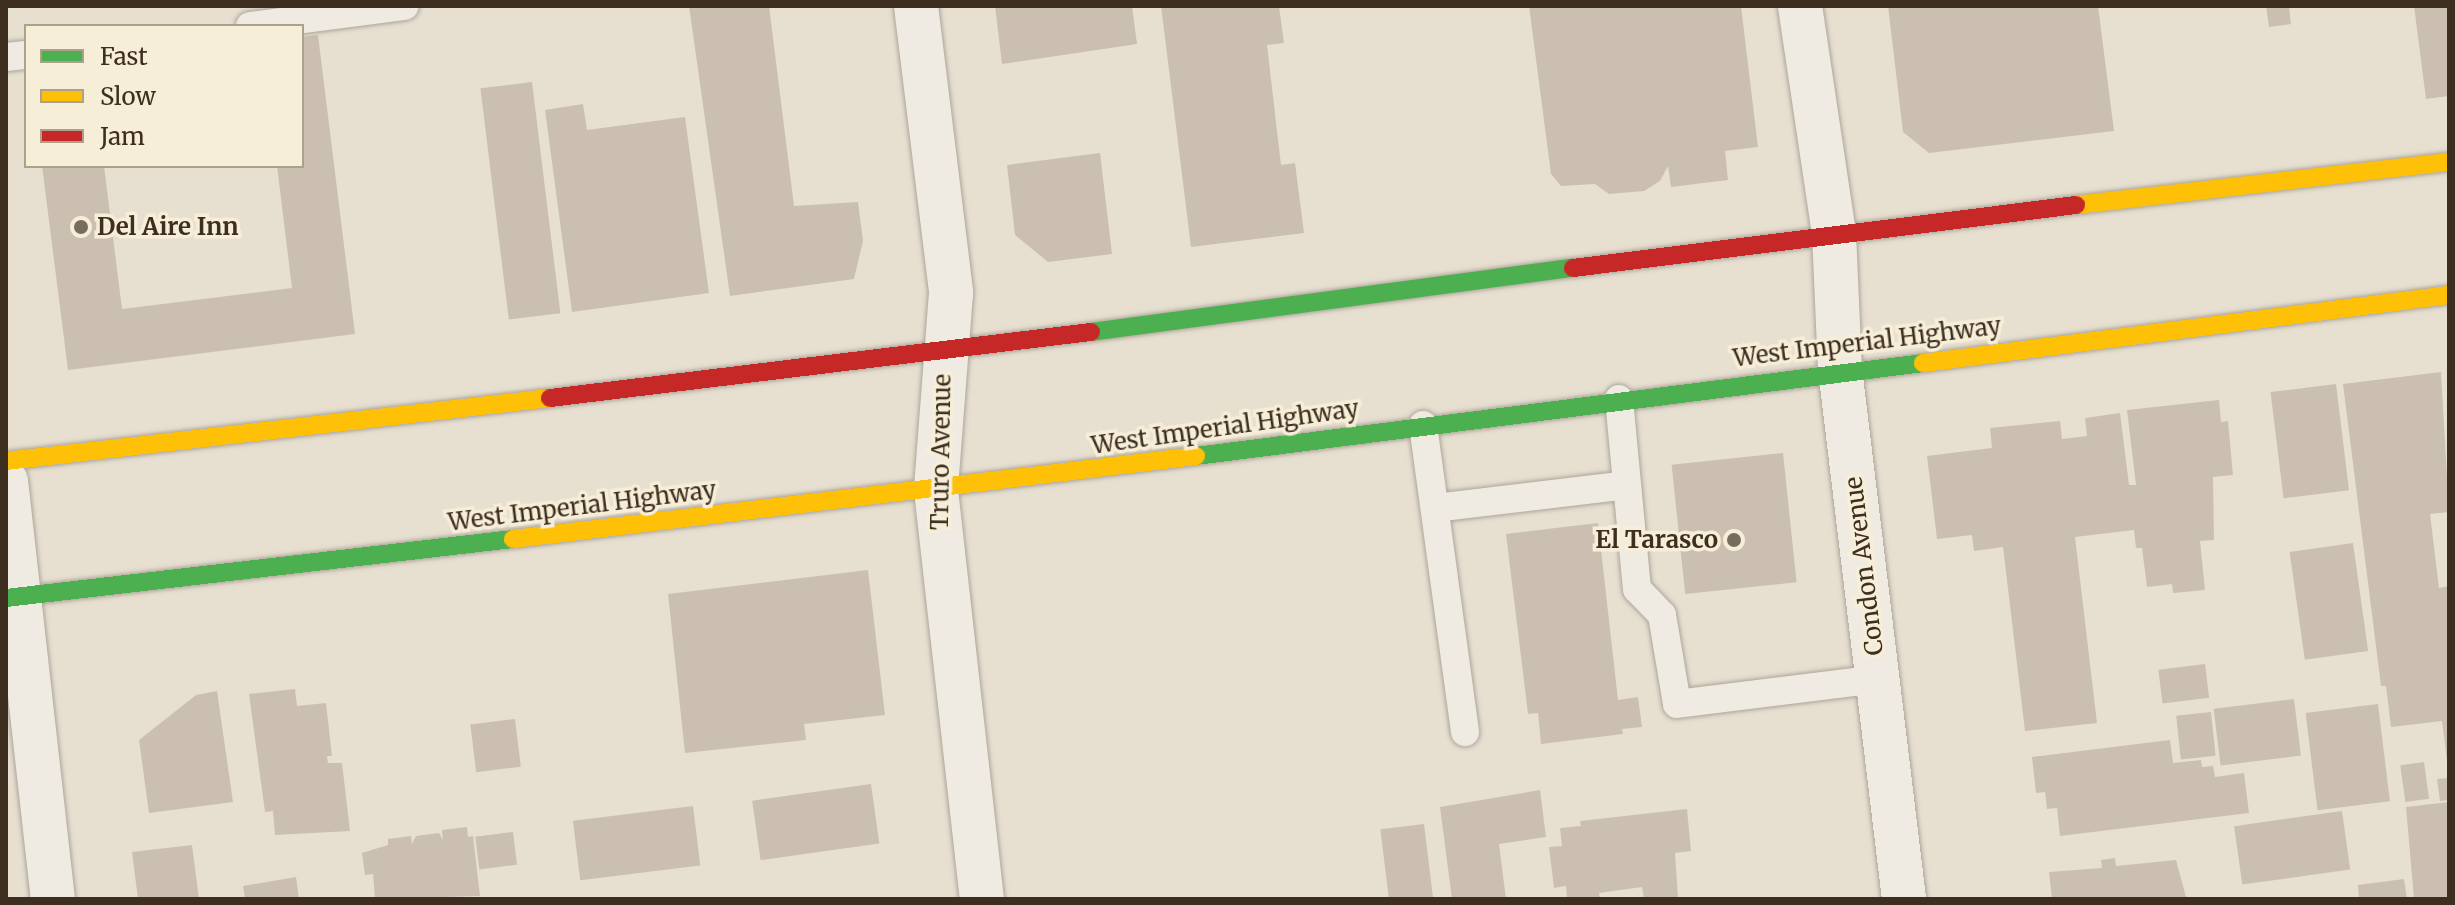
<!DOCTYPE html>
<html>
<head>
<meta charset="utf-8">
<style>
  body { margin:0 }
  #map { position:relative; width:2455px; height:905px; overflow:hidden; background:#e7e0d1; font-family:Merriweather,serif }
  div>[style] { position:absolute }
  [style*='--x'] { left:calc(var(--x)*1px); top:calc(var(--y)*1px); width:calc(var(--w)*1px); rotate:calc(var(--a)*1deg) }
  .building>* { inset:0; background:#cbbfb2; transform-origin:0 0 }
  .roads { filter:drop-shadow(0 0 2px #ada599) drop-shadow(0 0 2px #ada599) }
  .lane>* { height:28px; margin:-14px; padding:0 14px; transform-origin:14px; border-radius:14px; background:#efebe3 }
  .street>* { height:44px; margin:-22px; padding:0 22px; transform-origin:22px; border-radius:22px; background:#efebe3 }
  .fast>* { height:18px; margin:-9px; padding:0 9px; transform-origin:9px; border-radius:9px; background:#4caf50 }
  .slow>* { height:18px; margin:-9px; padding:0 9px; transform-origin:9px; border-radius:9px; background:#ffc107 }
  .jam>* { height:18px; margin:-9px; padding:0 9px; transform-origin:9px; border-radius:9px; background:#c62828 }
  .dots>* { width:22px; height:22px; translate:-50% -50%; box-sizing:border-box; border:4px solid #f7eed8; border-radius:50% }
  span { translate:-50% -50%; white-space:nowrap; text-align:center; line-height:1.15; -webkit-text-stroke:7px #f7eed8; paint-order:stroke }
  .poi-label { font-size:24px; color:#3d2e20; font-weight:700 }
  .left { translate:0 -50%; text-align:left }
  .right { translate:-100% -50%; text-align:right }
  .street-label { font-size:24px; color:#3d2e20 }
  .frame { position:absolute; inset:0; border:8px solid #3d2e20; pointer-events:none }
  .legend { position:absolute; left:24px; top:24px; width:280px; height:144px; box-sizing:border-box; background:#f7eed8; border:2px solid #ada18e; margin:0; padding:10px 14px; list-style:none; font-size:24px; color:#3d2e20 }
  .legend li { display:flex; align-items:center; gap:16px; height:40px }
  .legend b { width:40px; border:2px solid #ada18e }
</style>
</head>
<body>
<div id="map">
  <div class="building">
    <i style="clip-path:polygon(689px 6px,769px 6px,794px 206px,858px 202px,863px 241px,854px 279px,730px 296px)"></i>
    <i style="clip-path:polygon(995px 6px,1132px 6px,1137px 44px,1002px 64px)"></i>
    <i style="clip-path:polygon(1161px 6px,1279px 6px,1284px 43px,1267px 45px,1281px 165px,1295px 163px,1304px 233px,1191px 247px)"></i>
    <i style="clip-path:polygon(1529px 6px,1741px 6px,1758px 147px,1725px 151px,1728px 180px,1671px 187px,1668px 166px,1660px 181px,1644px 191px,1609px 194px,1595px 184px,1561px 186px,1551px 174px)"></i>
    <i style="clip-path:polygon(1888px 6px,2098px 6px,2114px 131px,1929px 153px,1903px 132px)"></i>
    <i style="clip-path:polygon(2266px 6px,2289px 6px,2291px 24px,2269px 27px)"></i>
    <i style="clip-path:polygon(2414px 6px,2449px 6px,2449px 96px,2426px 99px)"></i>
    <i style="clip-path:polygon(318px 35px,355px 334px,68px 370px,42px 166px,104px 166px,122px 309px,292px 288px,277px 166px,302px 166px,302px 37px)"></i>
    <i style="left:532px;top:82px;width:233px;height:52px;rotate:83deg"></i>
    <i style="clip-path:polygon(583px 104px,587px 130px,685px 117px,709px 293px,572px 312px,545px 110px)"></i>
    <i style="clip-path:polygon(1100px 153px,1112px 254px,1048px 262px,1015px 235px,1007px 165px)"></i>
    <i style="clip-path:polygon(2441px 372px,2449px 512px,2430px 514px,2439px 588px,2449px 586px,2447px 760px,2442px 721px,2391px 727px,2386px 686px,2381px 686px,2343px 384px)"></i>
    <i style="left:2336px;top:384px;width:107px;height:66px;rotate:83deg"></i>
    <i style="clip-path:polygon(2219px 400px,2221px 422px,2228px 421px,2233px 475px,2213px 477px,2214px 540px,2200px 541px,2205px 590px,2173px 593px,2172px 584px,2147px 587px,2142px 548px,2136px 548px,2134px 530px,2075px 537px,2097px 723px,2025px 731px,2003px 547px,1974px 551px,1972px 535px,1937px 539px,1927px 456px,1992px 448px,1990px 428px,2060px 421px,2062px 439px,2087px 436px,2085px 418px,2120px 413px,2129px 485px,2136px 485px,2127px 410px)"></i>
    <i style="left:1783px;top:453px;width:130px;height:112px;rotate:84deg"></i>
    <i style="clip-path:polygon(1598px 523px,1618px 700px,1638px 697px,1642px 727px,1622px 729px,1623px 734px,1541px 744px,1538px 713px,1528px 714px,1506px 534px)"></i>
    <i style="left:2353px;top:543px;width:109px;height:64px;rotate:82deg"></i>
    <i style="clip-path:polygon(868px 570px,885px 715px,804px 724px,806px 740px,685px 753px,668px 594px)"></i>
    <i style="left:2205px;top:664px;width:34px;height:47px;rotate:83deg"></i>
    <i style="clip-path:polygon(295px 689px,297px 706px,326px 703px,332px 756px,327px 756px,328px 763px,342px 763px,350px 831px,275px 835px,273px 811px,265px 812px,249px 694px)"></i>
    <i style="clip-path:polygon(217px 691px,233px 802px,149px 813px,139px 740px,196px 695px)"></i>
    <i style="left:2294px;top:699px;width:57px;height:81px;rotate:83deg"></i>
    <i style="left:2378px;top:704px;width:98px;height:73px;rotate:83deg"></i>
    <i style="left:2211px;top:712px;width:44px;height:35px;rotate:84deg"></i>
    <i style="left:515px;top:719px;width:48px;height:45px;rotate:83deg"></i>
    <i style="clip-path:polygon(2170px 740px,2173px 763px,2201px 760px,2202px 767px,2213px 766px,2215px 777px,2244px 773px,2249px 813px,2060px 836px,2057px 808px,2047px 809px,2045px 792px,2036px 793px,2032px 757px)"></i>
    <i style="left:2424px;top:762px;width:37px;height:24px;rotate:82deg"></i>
    <i style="clip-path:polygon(2449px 778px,2449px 800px,2440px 801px,2437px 779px)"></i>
    <i style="left:871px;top:784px;width:60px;height:120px;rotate:82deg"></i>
    <i style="clip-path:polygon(1540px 790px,1546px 837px,1499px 844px,1506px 899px,1452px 899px,1440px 807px)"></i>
    <i style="clip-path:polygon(2449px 802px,2449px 899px,2414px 899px,2406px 807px)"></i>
    <i style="left:693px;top:806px;width:60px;height:121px;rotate:83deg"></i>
    <i style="clip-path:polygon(1687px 809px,1691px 851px,1675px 853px,1678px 897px,1644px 899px,1642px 887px,1599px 893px,1600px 899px,1567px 899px,1566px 886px,1554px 888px,1549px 847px,1562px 846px,1560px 828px,1581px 826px,1580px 821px)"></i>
    <i style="left:2342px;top:811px;width:59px;height:109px;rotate:82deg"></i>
    <i style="left:1424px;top:824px;width:76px;height:44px;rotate:83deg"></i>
    <i style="clip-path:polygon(467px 827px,468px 837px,473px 836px,480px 896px,375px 899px,373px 874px,365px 875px,362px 853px,388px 845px,388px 839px,411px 836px,412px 844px,416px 836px,439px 833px,443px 840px,442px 830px)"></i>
    <i style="left:513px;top:832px;width:33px;height:38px;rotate:83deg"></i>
    <i style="clip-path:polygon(192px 845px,199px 899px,138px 899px,132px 852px)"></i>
    <i style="clip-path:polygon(2115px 858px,2116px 866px,2176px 860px,2186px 897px,2052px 899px,2049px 872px,2102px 868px,2101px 860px)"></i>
    <i style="clip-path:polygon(296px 877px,299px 899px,245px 899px,243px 886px)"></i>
    <i style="clip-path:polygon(2404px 879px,2407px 899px,2359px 899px,2358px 885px)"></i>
  </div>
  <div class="roads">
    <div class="lane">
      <i style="--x:250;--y:26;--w:156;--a:-7.4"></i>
      <i style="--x:6;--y:57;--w:20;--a:-6"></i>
      <i style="--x:1619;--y:399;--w:191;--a:84.6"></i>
      <i style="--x:1637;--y:589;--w:36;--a:46"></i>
      <i style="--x:1662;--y:615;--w:90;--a:80.4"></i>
      <i style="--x:1677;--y:704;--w:202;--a:-7.1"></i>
      <i style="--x:1423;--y:425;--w:310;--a:82.2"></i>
      <i style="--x:1435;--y:508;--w:193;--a:-6.8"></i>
    </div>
    <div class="street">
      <i style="--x:916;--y:6;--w:289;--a:83"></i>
      <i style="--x:951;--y:293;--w:198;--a:94.4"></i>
      <i style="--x:936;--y:490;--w:412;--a:83.6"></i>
      <i style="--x:1800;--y:6;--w:230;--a:81.5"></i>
      <i style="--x:1834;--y:233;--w:136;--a:87.5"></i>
      <i style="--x:1840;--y:369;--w:534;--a:83.11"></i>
      <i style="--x:6;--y:481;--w:421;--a:83.6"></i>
    </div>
    <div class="fast">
      <i style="--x:1091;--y:332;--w:486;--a:-7.6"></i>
      <i style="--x:1196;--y:456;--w:733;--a:-7.29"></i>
      <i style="--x:6;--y:598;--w:510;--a:-6.64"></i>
    </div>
    <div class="slow">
      <i style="--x:2076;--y:205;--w:375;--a:-6.6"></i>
      <i style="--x:1923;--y:363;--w:530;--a:-7.37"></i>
      <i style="--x:6;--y:461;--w:548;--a:-6.61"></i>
      <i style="--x:513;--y:539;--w:688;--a:-6.93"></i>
    </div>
    <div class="jam">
      <i style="--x:1573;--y:268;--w:507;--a:-7.14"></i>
      <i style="--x:550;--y:398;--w:545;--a:-6.96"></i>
    </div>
  </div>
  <div class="dots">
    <i style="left:81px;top:227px;background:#786c5e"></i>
    <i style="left:1734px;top:540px;background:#786c5e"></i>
  </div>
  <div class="poi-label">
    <span class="left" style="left:97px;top:227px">Del Aire Inn</span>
    <span class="right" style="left:1718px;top:540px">El Tarasco</span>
  </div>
  <div class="street-label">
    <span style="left:1867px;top:342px;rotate:-7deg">West Imperial Highway</span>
    <span style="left:1225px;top:427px;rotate:-8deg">West Imperial Highway</span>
    <span style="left:941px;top:452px;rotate:-89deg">Truro Avenue</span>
    <span style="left:582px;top:506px;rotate:-7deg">West Imperial Highway</span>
    <span style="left:1864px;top:566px;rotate:-97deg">Condon Avenue</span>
  </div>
  <div class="frame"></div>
  <ul class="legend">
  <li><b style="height:10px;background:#4caf50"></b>Fast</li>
  <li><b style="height:10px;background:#ffc107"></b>Slow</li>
  <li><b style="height:10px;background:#c62828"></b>Jam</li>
  </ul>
</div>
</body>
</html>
